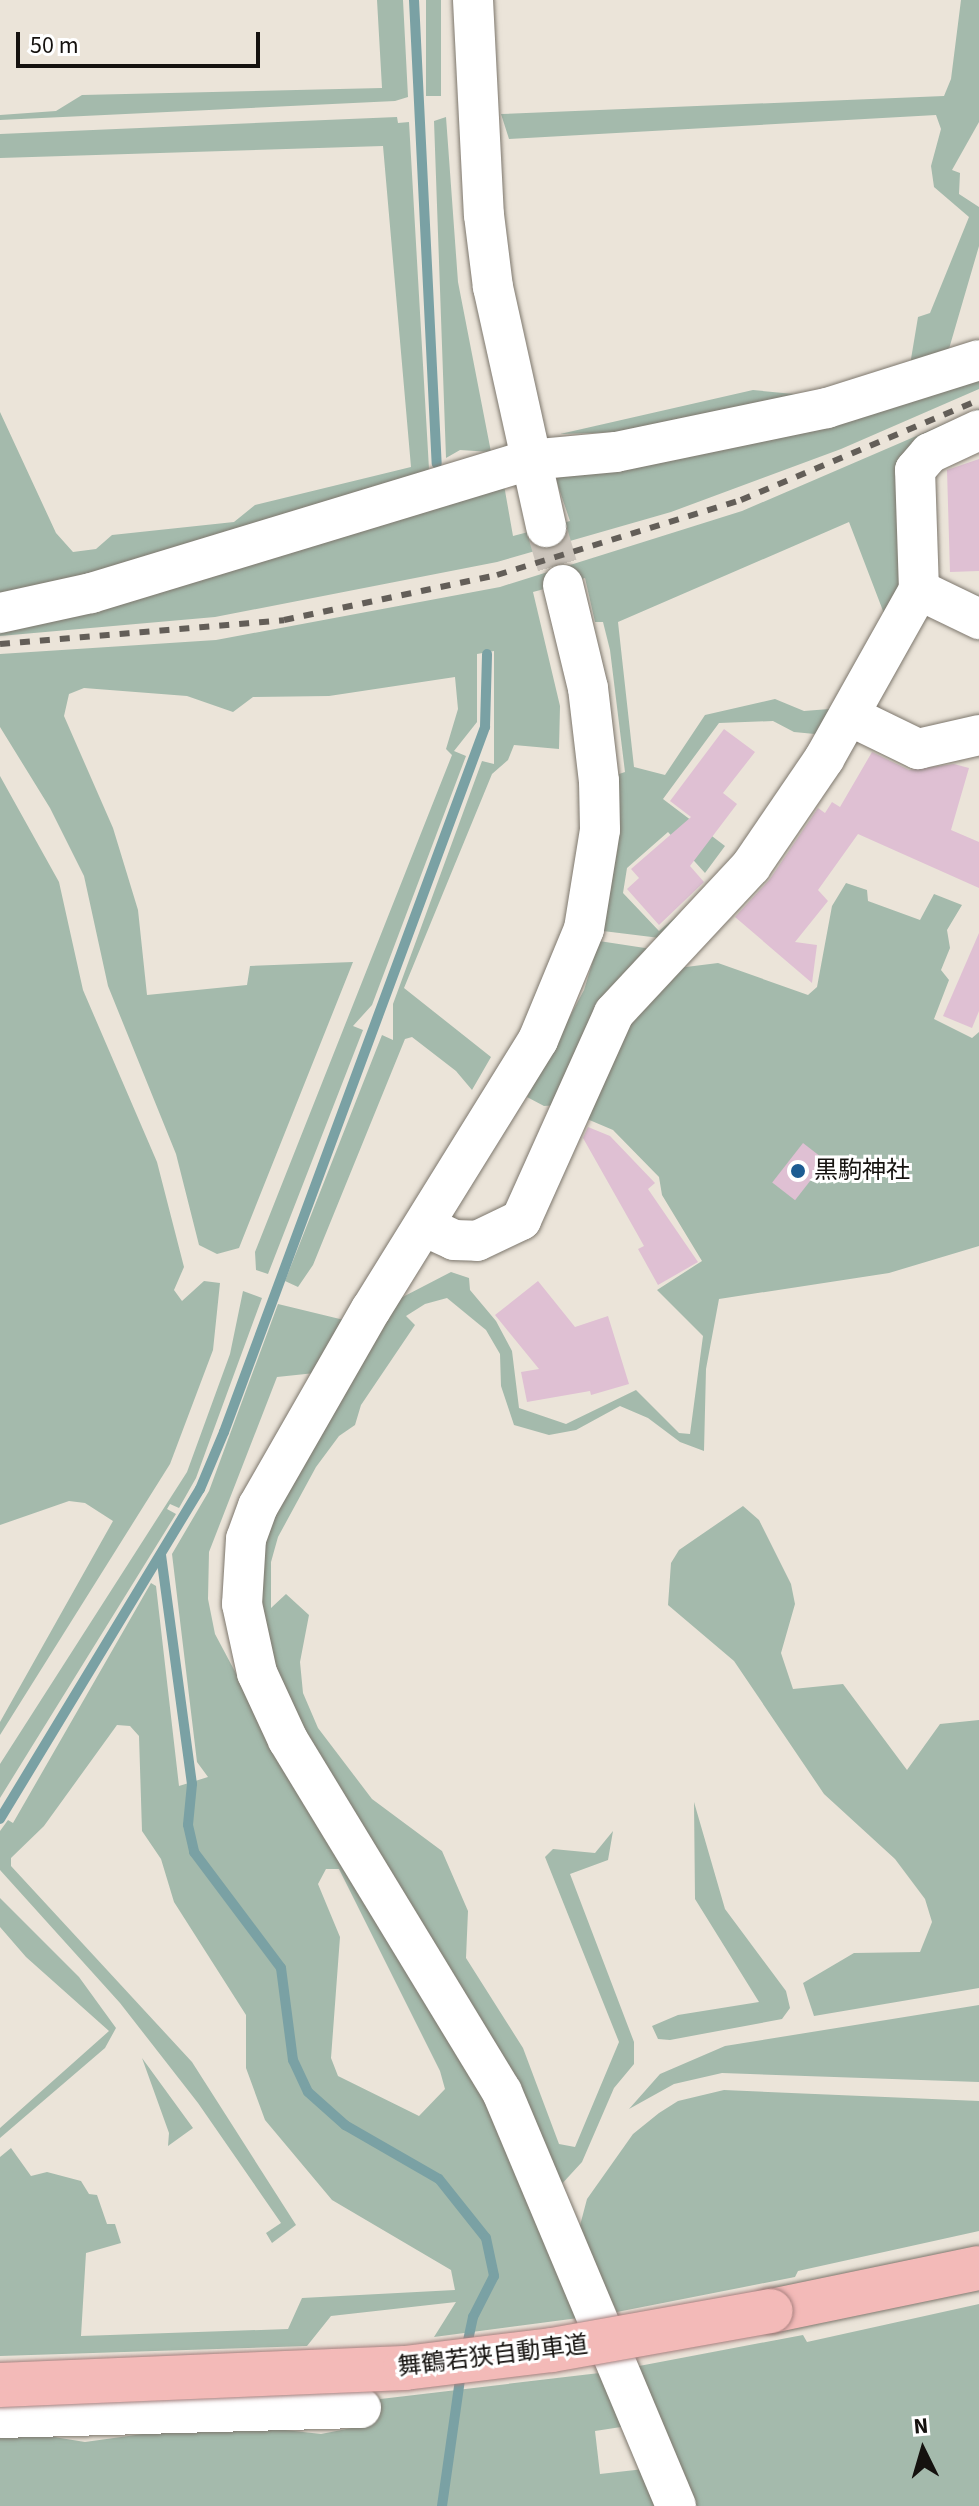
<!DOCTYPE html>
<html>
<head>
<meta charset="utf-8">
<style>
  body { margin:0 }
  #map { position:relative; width:979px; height:2506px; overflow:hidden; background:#ebe4d9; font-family:"Source Sans 3","Noto Sans JP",sans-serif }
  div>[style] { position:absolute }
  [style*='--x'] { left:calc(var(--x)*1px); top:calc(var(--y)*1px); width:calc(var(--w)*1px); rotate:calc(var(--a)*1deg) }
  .green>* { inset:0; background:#a4baac; transform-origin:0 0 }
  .stream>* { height:10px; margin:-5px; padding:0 5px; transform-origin:5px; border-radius:5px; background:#7aa1a4 }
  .building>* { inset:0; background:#dfc0d3; transform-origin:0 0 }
  .minor-tunnel>* { height:40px; margin-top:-20px; transform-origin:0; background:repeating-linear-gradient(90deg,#cbc4bb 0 40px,transparent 0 60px) }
  .roads { filter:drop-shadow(0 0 2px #7d776d) drop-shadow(0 0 2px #7d776d) }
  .minor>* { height:40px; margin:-20px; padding:0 20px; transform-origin:20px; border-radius:20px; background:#fff }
  .highway>* { height:44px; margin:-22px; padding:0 22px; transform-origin:22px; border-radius:22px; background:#f3bab8 }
  .rail>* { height:6px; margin-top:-3px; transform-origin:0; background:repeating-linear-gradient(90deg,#635e58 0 10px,transparent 0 20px) }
  .bridges { filter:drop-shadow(0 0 2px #a57f7d) drop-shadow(0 0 2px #a57f7d) }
  .highway-bridge>* { height:44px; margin:-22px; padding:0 22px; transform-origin:22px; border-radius:22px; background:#f3bab8 }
  .dots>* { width:22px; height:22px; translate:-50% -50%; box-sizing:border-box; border:4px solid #fff; border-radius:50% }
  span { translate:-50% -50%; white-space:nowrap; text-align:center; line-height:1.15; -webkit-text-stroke:6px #fff; paint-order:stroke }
  .poi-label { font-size:24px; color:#15120f }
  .left { translate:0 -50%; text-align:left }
  .street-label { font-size:24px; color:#15120f }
  .north { position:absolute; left:883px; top:2410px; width:80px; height:80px; -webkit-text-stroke:6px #fff; paint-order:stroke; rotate:355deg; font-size:22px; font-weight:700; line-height:32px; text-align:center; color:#15120f }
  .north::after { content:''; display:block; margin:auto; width:28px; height:36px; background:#15120f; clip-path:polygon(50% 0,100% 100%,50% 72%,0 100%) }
  .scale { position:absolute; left:16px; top:32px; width:244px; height:36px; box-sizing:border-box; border:4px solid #15120f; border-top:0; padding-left:10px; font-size:24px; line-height:28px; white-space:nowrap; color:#15120f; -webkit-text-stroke:6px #fff; paint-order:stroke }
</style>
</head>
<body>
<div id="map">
  <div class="green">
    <i style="clip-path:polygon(377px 0,403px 0,408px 97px,395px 101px,0 120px,0 115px,56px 111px,82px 95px,382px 88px)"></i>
    <i style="left:426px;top:0;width:15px;height:96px"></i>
    <i style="clip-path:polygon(961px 0,979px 0,979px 122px,952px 170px,960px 173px,959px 194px,979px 207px,979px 246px,944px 366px,658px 431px,560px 434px,753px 390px,804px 395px,910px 365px,918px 317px,930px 313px,969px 217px,934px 187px,931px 166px,941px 129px,936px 115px,509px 139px,501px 114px,944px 96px,951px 79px)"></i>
    <i style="clip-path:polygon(397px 117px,398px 123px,409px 122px,429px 469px,419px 476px,0 604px,0 412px,56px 533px,73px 552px,96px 549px,112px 535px,234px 522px,255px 505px,411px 467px,383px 146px,0 158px,0 134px)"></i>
    <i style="clip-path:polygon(446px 117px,458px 282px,491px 452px,460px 450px,446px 458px,434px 121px)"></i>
    <i style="clip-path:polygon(979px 370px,979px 389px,841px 449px,671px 512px,497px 562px,215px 617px,0 636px,0 620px,504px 485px,513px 536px,570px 521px,556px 480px,565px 469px)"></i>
    <i style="clip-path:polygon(979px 409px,979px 420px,923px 446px,908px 588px,888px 624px,849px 522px,618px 622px,634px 767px,665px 775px,705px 715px,775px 699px,804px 711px,842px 708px,825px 735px,794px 732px,773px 721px,719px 723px,663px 799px,725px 846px,705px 873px,668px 832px,627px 868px,623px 893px,659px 931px,718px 881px,668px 939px,603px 931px,618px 846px,619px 774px,625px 772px,610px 650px,603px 622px,595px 622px,585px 578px,533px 592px,560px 706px,559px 749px,514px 745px,508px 760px,492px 774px,404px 988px,491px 1057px,472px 1090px,456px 1071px,412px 1037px,405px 1039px,313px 1265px,298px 1287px,285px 1281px,382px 1035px,393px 1040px,393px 1004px,482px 761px,494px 764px,494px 651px,477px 654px,477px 722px,454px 751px,466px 756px,372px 1005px,353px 1026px,363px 1030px,268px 1274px,256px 1270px,255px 1252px,452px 755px,446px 749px,458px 709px,455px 677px,329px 696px,253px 697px,233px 712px,187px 696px,84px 688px,69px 694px,64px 716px,113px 828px,138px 910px,147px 995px,247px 985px,250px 966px,353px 962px,239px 1248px,217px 1254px,199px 1245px,176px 1154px,108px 986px,84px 876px,50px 808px,0 727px,0 654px,216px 640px,500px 587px,742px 511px)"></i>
    <i style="clip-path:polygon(0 776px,59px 882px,83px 990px,157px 1162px,184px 1267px,174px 1290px,182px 1301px,204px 1281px,220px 1283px,213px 1350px,170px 1464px,0 1735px,0 1722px,113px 1521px,85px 1503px,69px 1501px,0 1525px)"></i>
    <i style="clip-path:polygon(846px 883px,867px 890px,868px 901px,920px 920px,934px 894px,962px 905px,947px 930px,950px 948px,941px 970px,949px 980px,934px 1019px,972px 1038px,979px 1032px,979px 1246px,889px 1273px,719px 1299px,706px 1369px,704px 1451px,680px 1442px,648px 1418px,620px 1406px,576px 1430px,549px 1435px,514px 1425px,501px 1386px,500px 1354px,486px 1330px,447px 1298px,425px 1304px,406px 1316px,415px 1325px,361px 1405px,355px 1425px,339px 1436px,316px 1467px,278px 1537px,271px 1562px,271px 1608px,286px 1594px,309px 1615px,300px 1662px,303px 1693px,318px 1728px,372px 1799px,442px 1851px,468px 1911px,466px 1958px,523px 2048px,559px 2144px,575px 2147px,619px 2042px,545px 1857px,553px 1849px,595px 1853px,613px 1831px,608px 1860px,570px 1874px,634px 2042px,634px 2064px,614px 2088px,582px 2162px,559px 2187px,303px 1733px,261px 1635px,261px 1538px,395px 1301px,451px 1272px,469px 1278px,470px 1290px,496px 1321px,512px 1351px,519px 1408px,566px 1424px,636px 1390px,679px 1433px,690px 1434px,703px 1336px,657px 1290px,702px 1261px,662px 1195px,659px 1177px,613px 1130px,580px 1116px,605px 1050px,670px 969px,718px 963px,808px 995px,817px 987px,832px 906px)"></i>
    <i style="clip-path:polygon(599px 941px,658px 950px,560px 1105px,544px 1106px,527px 1097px,584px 990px)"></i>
    <i style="clip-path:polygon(243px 1291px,262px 1298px,196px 1478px,179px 1508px,170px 1504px,167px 1509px,176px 1514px,0 1798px,0 1764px,187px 1472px,230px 1354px)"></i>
    <i style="clip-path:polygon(evenodd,278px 1304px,344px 1320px,315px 1373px,277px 1377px,209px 1552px,208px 1599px,215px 1634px,280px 1756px,464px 2055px,586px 2317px,434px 2337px,456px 2302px,331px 2316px,307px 2346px,0 2356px,0 2157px,11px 2148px,31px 2176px,47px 2172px,81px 2181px,89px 2194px,97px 2195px,107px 2224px,115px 2224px,121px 2243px,86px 2253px,81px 2336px,288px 2329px,302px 2298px,455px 2290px,451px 2270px,332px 2200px,265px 2120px,246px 2068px,246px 2015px,174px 1902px,161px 1859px,142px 1831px,139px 1736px,130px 1726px,117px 1725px,44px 1826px,11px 1858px,11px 1866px,192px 2062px,296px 2225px,272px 2243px,266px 2233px,281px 2223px,198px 2103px,120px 2003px,0 1870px,0 1831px,8px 1820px,13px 1823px,151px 1583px,156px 1586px,179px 1786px,208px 1777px,197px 1762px,172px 1554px,209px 1491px,278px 1304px,326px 1869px,339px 1869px,440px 2071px,445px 2089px,419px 2116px,338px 2076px,331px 2058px,340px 1937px,318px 1884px,326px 1869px)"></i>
    <i style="clip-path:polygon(743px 1506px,759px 1520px,791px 1584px,795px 1604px,781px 1653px,793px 1689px,843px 1684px,907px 1770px,940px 1724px,979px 1720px,979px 1988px,814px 2016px,803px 1983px,854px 1953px,920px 1952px,932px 1922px,925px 1899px,895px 1859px,824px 1794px,734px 1661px,668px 1605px,671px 1563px,679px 1550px)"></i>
    <i style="clip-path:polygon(694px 1802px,725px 1909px,786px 1991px,790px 2008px,782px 2019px,670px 2040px,658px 2039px,652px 2026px,678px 2015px,759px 2002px,695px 1899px)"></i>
    <i style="clip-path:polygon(0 1898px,79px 1977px,116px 2028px,105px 2048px,0 2138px,0 2128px,109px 2031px,26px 1957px,0 1927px)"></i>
    <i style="clip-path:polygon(979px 2005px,979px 2082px,722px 2073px,674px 2084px,629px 2109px,660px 2074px,725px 2046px)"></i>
    <i style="clip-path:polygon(142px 2058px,193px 2128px,168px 2146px,169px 2133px)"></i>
    <i style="clip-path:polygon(724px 2090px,979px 2101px,979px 2231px,798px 2271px,795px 2277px,617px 2312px,578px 2233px,587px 2199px,633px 2134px,659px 2113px,678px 2101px)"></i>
    <i style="clip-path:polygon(979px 2304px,979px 2506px,694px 2506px,639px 2366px,803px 2335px,807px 2342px)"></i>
    <i style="clip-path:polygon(608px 2372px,626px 2421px,621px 2427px,595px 2431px,600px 2474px,644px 2469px,660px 2506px,0 2506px,0 2425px,35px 2425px,54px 2437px,85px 2442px,222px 2423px,321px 2434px,372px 2424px,372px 2400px)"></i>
  </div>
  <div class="stream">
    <i style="--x:414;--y:0;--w:464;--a:87.2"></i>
    <i style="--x:161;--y:1555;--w:231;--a:82.3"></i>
    <i style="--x:192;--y:1784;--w:41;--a:95.6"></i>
    <i style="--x:188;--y:1825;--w:28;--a:77"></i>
    <i style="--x:194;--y:1852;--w:145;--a:53.1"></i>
    <i style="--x:281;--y:1968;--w:93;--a:82.6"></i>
    <i style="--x:293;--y:2060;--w:35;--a:65"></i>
    <i style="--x:308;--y:2092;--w:50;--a:41.7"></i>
    <i style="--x:345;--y:2125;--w:108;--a:29.9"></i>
    <i style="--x:439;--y:2179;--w:75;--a:51.5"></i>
    <i style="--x:486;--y:2238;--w:39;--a:78"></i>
    <i style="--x:494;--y:2276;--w:46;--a:117.1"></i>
    <i style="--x:473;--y:2317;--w:33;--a:102"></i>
    <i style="--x:0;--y:1819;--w:386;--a:-58.8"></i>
    <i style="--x:200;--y:1489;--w:62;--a:-67.2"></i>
    <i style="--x:224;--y:1432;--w:752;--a:-69.68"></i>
    <i style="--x:485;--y:727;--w:73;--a:-88.4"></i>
    <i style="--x:442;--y:2506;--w:134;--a:-81.9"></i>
  </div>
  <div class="building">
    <i style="clip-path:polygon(979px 459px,979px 571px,950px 572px,947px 470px)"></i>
    <i style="clip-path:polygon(724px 729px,755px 752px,723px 793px,737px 804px,690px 866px,704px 882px,659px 925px,627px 889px,639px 878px,631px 869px,691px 817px,670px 801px)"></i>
    <i style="clip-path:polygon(872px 752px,909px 770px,954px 764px,969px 768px,951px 830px,979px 842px,979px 888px,858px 834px,818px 890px,828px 901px,795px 942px,817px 945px,812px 983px,735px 917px,770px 879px,818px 808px,825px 813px,832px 802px,840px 807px)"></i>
    <i style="clip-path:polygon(979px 933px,979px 1011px,972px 1028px,943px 1016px)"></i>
    <i style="clip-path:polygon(588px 1127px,610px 1136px,655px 1183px,648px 1189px,698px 1262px,658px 1285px,638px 1249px,644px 1246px,583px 1138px)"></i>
    <i style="left:803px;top:1143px;width:29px;height:50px;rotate:38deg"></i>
    <i style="clip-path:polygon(538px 1281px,575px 1327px,608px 1316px,629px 1384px,591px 1395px,590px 1391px,527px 1402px,521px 1372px,539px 1369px,495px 1315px)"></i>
  </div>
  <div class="minor-tunnel">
    <i style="--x:546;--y:527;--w:60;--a:73.7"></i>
  </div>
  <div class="roads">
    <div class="minor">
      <i style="--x:473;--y:0;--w:215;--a:87.1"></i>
      <i style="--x:484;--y:215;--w:73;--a:82.9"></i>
      <i style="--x:493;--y:287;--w:246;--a:77.5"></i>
      <i style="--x:563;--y:585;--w:106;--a:76.4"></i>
      <i style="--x:588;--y:688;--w:94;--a:83.3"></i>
      <i style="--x:599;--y:781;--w:49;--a:88.8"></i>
      <i style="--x:600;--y:830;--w:100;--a:99.2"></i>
      <i style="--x:584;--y:929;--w:120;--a:112.5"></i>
      <i style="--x:538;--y:1040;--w:317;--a:121.8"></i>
      <i style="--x:371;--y:1309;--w:227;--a:119.8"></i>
      <i style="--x:258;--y:1506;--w:35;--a:110"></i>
      <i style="--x:246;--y:1539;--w:65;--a:93.5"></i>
      <i style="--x:242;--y:1604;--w:71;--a:77.7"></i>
      <i style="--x:257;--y:1673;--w:74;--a:65.2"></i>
      <i style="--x:288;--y:1740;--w:412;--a:58.7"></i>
      <i style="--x:502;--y:2092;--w:449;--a:67.2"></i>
      <i style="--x:919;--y:590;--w:67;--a:25.8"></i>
      <i style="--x:0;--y:613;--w:93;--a:-12.4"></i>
      <i style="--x:91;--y:593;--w:458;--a:-16.9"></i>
      <i style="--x:529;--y:460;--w:87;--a:-5.3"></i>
      <i style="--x:616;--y:452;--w:216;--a:-11.8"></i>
      <i style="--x:827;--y:408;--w:159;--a:-17.5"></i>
      <i style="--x:850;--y:716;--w:76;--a:25.9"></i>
      <i style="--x:918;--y:749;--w:63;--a:-12.9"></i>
      <i style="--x:424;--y:1226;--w:33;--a:25"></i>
      <i style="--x:454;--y:1240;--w:23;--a:2"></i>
      <i style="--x:477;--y:1241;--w:49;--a:-25.5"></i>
      <i style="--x:521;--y:1220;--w:227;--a:-65.8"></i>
      <i style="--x:614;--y:1013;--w:201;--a:-47"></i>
      <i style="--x:751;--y:866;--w:130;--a:-55.7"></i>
      <i style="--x:824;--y:759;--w:194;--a:-60.7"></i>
      <i style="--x:919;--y:590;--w:120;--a:-91.9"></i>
      <i style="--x:915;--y:470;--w:23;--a:-49"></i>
      <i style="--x:930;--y:453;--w:54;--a:-25.1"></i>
      <i style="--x:0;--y:2418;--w:361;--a:-1.6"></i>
    </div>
    <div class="highway">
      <i style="--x:771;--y:2311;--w:212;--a:-11.7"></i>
    </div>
  </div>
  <div class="rail">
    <i style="--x:0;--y:644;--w:285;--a:-4.8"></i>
    <i style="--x:284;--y:620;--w:218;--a:-11.9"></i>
    <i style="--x:497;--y:575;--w:255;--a:-17.1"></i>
    <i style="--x:741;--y:500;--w:258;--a:-22.8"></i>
  </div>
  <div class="bridges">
    <div class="highway-bridge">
      <i style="--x:0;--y:2385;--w:405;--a:-2.4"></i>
      <i style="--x:405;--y:2368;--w:148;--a:-7"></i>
      <i style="--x:552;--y:2350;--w:222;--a:-10.1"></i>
    </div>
  </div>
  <div class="dots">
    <i style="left:798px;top:1171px;background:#1d5c92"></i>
  </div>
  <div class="poi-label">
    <span class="left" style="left:814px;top:1171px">黒駒神社</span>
  </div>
  <div class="street-label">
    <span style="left:493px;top:2356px;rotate:-7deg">舞鶴若狭自動車道</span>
  </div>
  <div class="north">N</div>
  <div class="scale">50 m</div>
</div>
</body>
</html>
